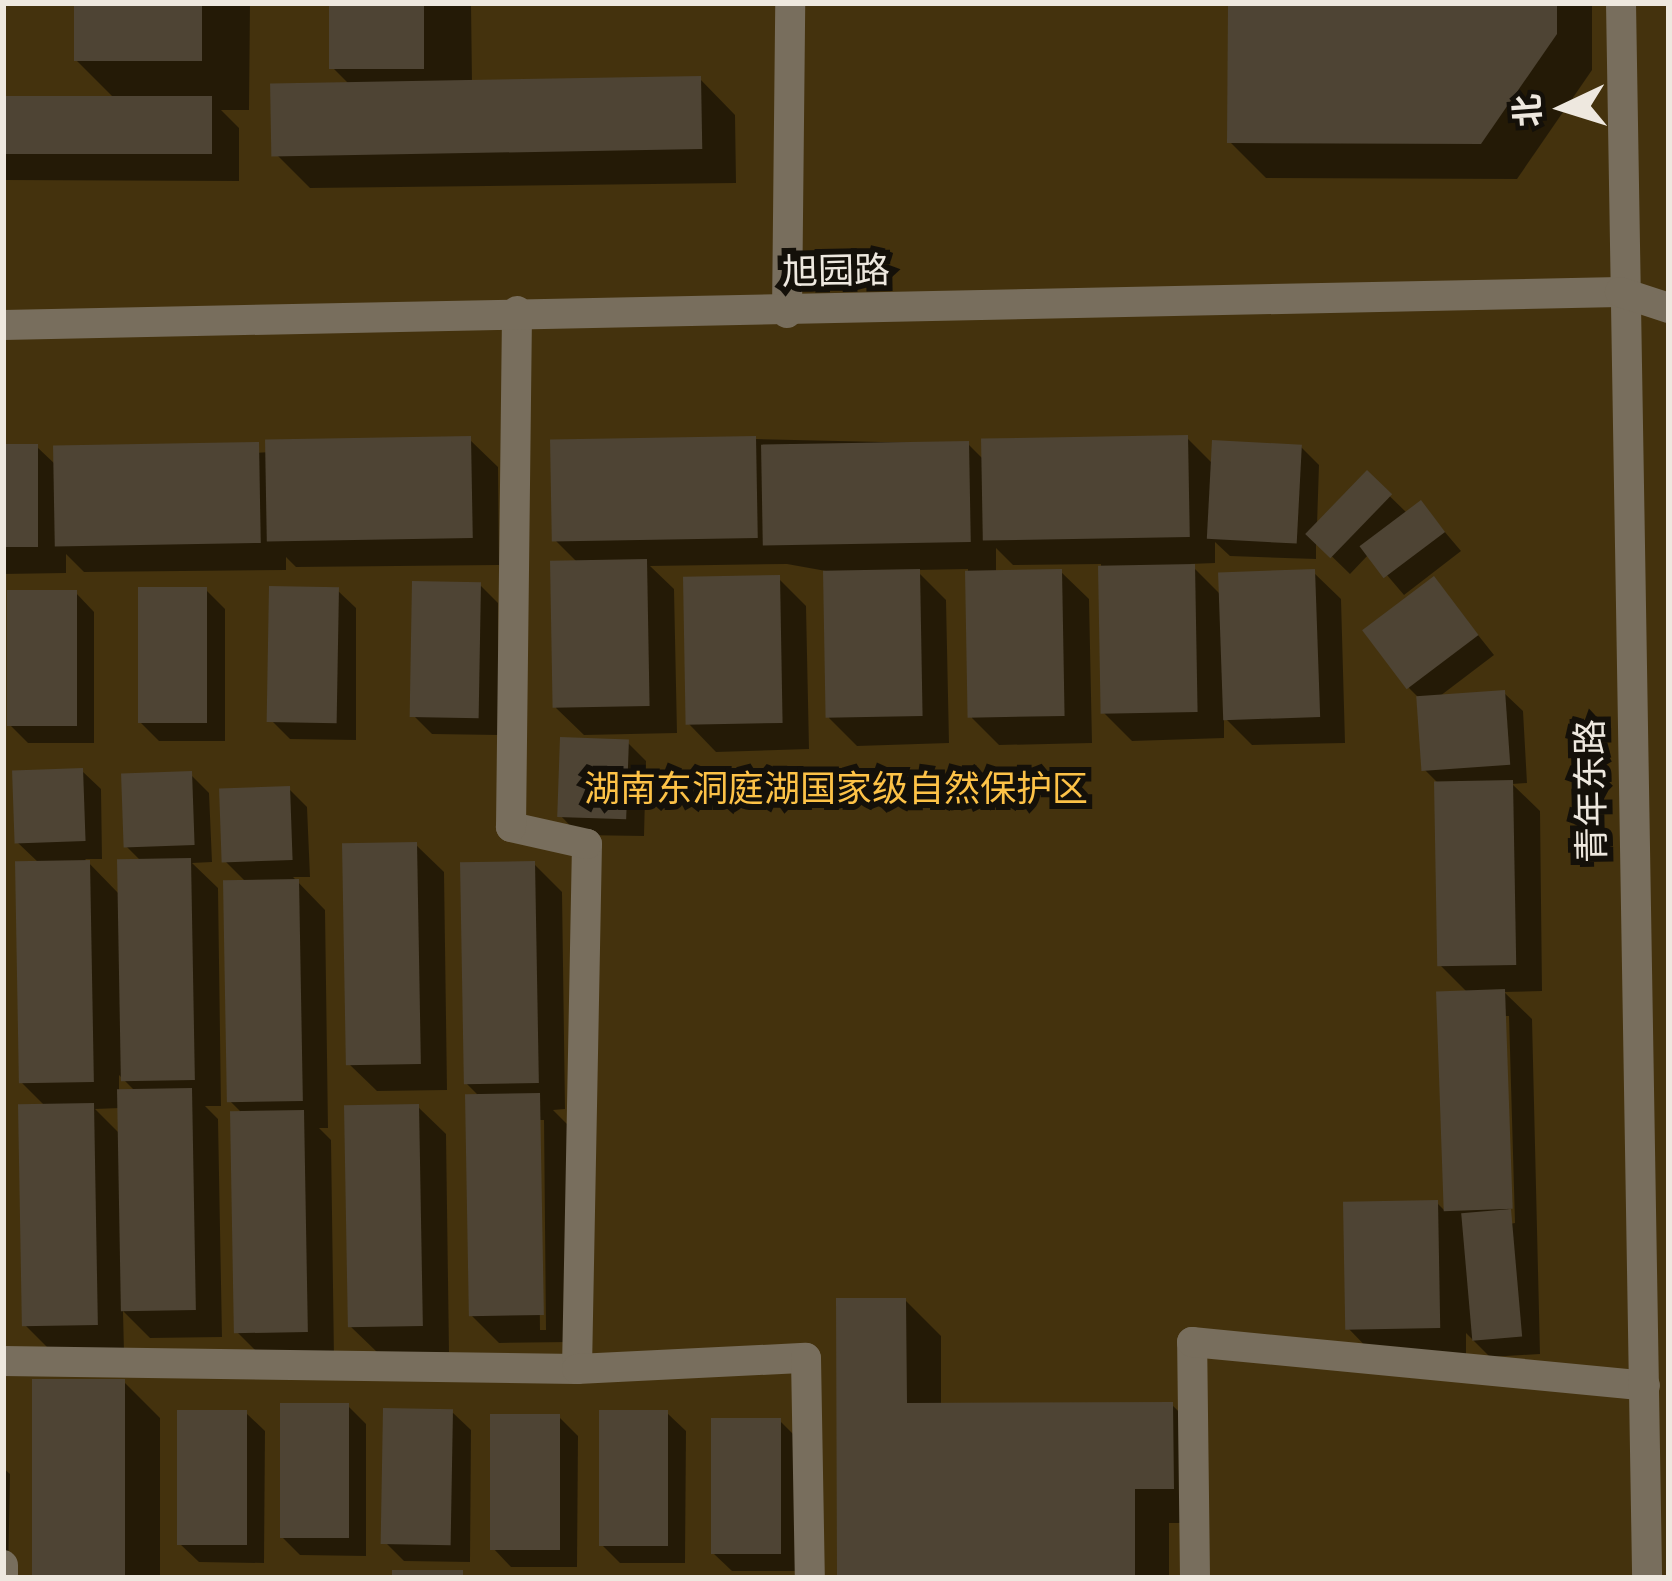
<!DOCTYPE html>
<html>
<head>
<meta charset="utf-8">
<style>
  body { margin:0 }
  #map { position:relative; width:1672px; height:1581px; overflow:hidden; background:#2f2717; font-family:"Fira Sans","Noto Sans SC",sans-serif }
  div>[style] { position:absolute }
  [style*='--x'] { left:calc(var(--x)*1px); top:calc(var(--y)*1px); width:calc(var(--w)*1px); rotate:calc(var(--a)*1deg) }
  .green>* { inset:0; background:#44320d; transform-origin:0 0 }
  .shadow>* { inset:0; background:#0007 }
  .building>* { inset:0; background:#4e4434; transform-origin:0 0 }
  .street>* { height:30px; margin:-15px; padding:0 15px; transform-origin:15px; border-radius:15px; background:#786e5d }
  .secondary>* { height:30px; margin:-15px; padding:0 15px; transform-origin:15px; border-radius:15px; background:#786e5d }
  span { translate:-50% -50%; white-space:nowrap; text-align:center; line-height:1.15; -webkit-text-stroke:12px #141009; paint-order:stroke }
  .street-label { font-size:36px; color:#eee8df }
  .park-label { font-size:36px; color:#fdc247 }
  .frame { position:absolute; inset:0; border:6px solid #eee8df; pointer-events:none }
  .north { position:absolute; left:1504px; top:48px; width:120px; height:120px; -webkit-text-stroke:9px #141009; paint-order:stroke; rotate:266deg; font-size:33px; font-weight:700; line-height:48px; text-align:center; color:#eee8df }
  .north::after { content:''; display:block; margin:auto; width:42px; height:54px; background:#eee8df; clip-path:polygon(50% 0,100% 100%,50% 72%,0 100%) }
</style>
</head>
<body>
<div id="map">
  <div class="green">
    <i style="left:3px;top:3px;width:1666px;height:1575px"></i>
  </div>
  <div class="shadow">
    <i style="clip-path:polygon(77px 3px,250px 3px,249px 110px,221px 110px,239px 128px,239px 181px,3px 180px,3px 99px,116px 100px,76px 60px)"></i>
    <i style="clip-path:polygon(332px 3px,471px 3px,472px 82px,700px 79px,735px 115px,736px 183px,310px 188px,274px 152px,348px 83px,332px 67px)"></i>
    <i style="clip-path:polygon(1320px 3px,1592px 3px,1592px 70px,1517px 179px,1266px 178px,1230px 142px)"></i>
    <i style="clip-path:polygon(1187px 438px,1214px 465px,1301px 447px,1319px 465px,1317px 526px,1367px 474px,1408px 514px,1421px 504px,1461px 551px,1404px 595px,1369px 554px,1350px 574px,1316px 541px,1316px 559px,1230px 556px,1215px 542px,1215px 563px,1190px 564px,1221px 595px,1313px 572px,1341px 599px,1345px 743px,1252px 745px,1224px 717px,1224px 738px,1132px 741px,1104px 713px,1101px 564px,1013px 565px,996px 548px,996px 573px,1061px 572px,1089px 599px,1092px 743px,999px 745px,972px 718px,968px 569px,916px 570px,946px 600px,949px 743px,857px 746px,829px 718px,826px 571px,787px 564px,650px 566px,674px 589px,677px 733px,584px 735px,556px 708px,578px 563px,553px 538px,755px 439px,968px 444px,985px 461px)"></i>
    <i style="clip-path:polygon(470px 440px,498px 467px,499px 565px,296px 567px,286px 557px,286px 570px,84px 572px,66px 554px,66px 573px,3px 574px,3px 447px,37px 447px,56px 465px)"></i>
    <i style="clip-path:polygon(778px 578px,806px 606px,809px 749px,716px 752px,689px 724px)"></i>
    <i style="clip-path:polygon(evenodd,1434px 580px,1494px 655px,1440px 696px,1504px 693px,1523px 711px,1527px 783px,1512px 784px,1540px 811px,1542px 991px,1504px 992px,1532px 1019px,1540px 1354px,1490px 1357px,1466px 1333px,1466px 1354px,1375px 1356px,1348px 1328px,1437px 1203px,1445px 1211px,1439px 993px,1467px 992px,1439px 964px,1437px 782px,1424px 769px,1420px 699px,1409px 688px,1434px 580px,1503px 1016px,1509px 1016px,1515px 1223px,1509px 1224px,1503px 1016px)"></i>
    <i style="clip-path:polygon(480px 585px,498px 603px,498px 735px,432px 734px,414px 716px)"></i>
    <i style="clip-path:polygon(206px 590px,225px 609px,225px 741px,159px 741px,140px 722px)"></i>
    <i style="clip-path:polygon(337px 590px,356px 608px,356px 740px,290px 739px,272px 721px)"></i>
    <i style="clip-path:polygon(76px 593px,94px 612px,94px 743px,28px 743px,9px 724px)"></i>
    <i style="clip-path:polygon(627px 742px,646px 761px,644px 836px,579px 835px,561px 816px)"></i>
    <i style="clip-path:polygon(evenodd,82px 771px,101px 789px,102px 859px,85px 859px,120px 895px,141px 861px,126px 846px,190px 774px,209px 793px,212px 862px,192px 863px,218px 888px,221px 1106px,205px 1106px,218px 1119px,222px 1337px,150px 1338px,123px 1311px,124px 1352px,53px 1353px,25px 1325px,46px 1107px,21px 1082px,39px 863px,17px 842px,82px 771px,119px 1075px,136px 1092px,119px 1093px,119px 1075px,82px 771px,120px 1108px,120px 1134px,95px 1109px,120px 1108px)"></i>
    <i style="clip-path:polygon(289px 789px,307px 807px,310px 877px,293px 877px,325px 910px,328px 1128px,319px 1128px,331px 1140px,334px 1358px,264px 1359px,236px 1331px,243px 1114px,230px 1101px,247px 883px,224px 860px)"></i>
    <i style="clip-path:polygon(416px 845px,444px 872px,447px 1090px,377px 1091px,349px 1064px)"></i>
    <i style="clip-path:polygon(evenodd,534px 864px,562px 892px,565px 1109px,553px 1110px,567px 1124px,570px 1342px,499px 1343px,471px 1315px,481px 1098px,466px 1083px,534px 864px,538px 1120px,544px 1120px,546px 1330px,540px 1330px,538px 1120px)"></i>
    <i style="clip-path:polygon(418px 1107px,446px 1134px,449px 1352px,378px 1353px,350px 1326px)"></i>
    <i style="clip-path:polygon(905px 1300px,941px 1336px,941px 1406px,1172px 1405px,1208px 1440px,1208px 1523px,1169px 1523px,1169px 1578px,840px 1578px)"></i>
    <i style="clip-path:polygon(124px 1382px,160px 1418px,160px 1578px,35px 1578px)"></i>
    <i style="clip-path:polygon(348px 1406px,366px 1424px,366px 1556px,300px 1555px,282px 1537px)"></i>
    <i style="clip-path:polygon(452px 1412px,471px 1430px,470px 1562px,404px 1561px,386px 1543px)"></i>
    <i style="clip-path:polygon(246px 1413px,265px 1431px,264px 1563px,199px 1562px,180px 1544px)"></i>
    <i style="clip-path:polygon(667px 1413px,686px 1431px,685px 1563px,620px 1563px,601px 1544px)"></i>
    <i style="clip-path:polygon(559px 1417px,578px 1436px,577px 1567px,511px 1567px,493px 1548px)"></i>
    <i style="clip-path:polygon(780px 1421px,799px 1440px,798px 1571px,732px 1571px,713px 1553px)"></i>
    <i style="clip-path:polygon(3px 1468px,10px 1474px,8px 1578px,3px 1578px)"></i>
  </div>
  <div class="building">
    <i style="left:74px;top:3px;width:128px;height:58px"></i>
    <i style="left:329px;top:3px;width:95px;height:66px"></i>
    <i style="clip-path:polygon(1317px 3px,1557px 3px,1557px 34px,1481px 144px,1227px 143px,1228px 4px)"></i>
    <i style="left:701px;top:76px;width:73px;height:431px;rotate:89deg"></i>
    <i style="left:3px;top:96px;width:209px;height:58px"></i>
    <i style="left:1188px;top:435px;width:102px;height:207px;rotate:89deg"></i>
    <i style="left:471px;top:436px;width:102px;height:206px;rotate:89deg"></i>
    <i style="left:756px;top:436px;width:102px;height:206px;rotate:89deg"></i>
    <i style="left:1212px;top:440px;width:90px;height:99px;rotate:3deg"></i>
    <i style="left:969px;top:441px;width:101px;height:208px;rotate:89deg"></i>
    <i style="left:259px;top:442px;width:101px;height:206px;rotate:89deg"></i>
    <i style="left:3px;top:444px;width:35px;height:103px"></i>
    <i style="left:1367px;top:470px;width:35px;height:89px;rotate:44deg"></i>
    <i style="left:1421px;top:500px;width:40px;height:77px;rotate:53deg"></i>
    <i style="left:647px;top:559px;width:147px;height:97px;rotate:89deg"></i>
    <i style="left:1195px;top:564px;width:148px;height:97px;rotate:89deg"></i>
    <i style="left:920px;top:569px;width:147px;height:97px;rotate:89deg"></i>
    <i style="left:1062px;top:569px;width:147px;height:97px;rotate:89deg"></i>
    <i style="left:1315px;top:569px;width:148px;height:97px;rotate:88deg"></i>
    <i style="left:780px;top:575px;width:148px;height:97px;rotate:89deg"></i>
    <i style="left:1434px;top:576px;width:74px;height:90px;rotate:53deg"></i>
    <i style="left:412px;top:581px;width:69px;height:136px;rotate:1deg"></i>
    <i style="left:269px;top:586px;width:70px;height:136px;rotate:1deg"></i>
    <i style="left:138px;top:587px;width:69px;height:136px"></i>
    <i style="left:7px;top:590px;width:70px;height:136px"></i>
    <i style="left:1505px;top:690px;width:75px;height:89px;rotate:86deg"></i>
    <i style="left:560px;top:737px;width:69px;height:80px;rotate:2deg"></i>
    <i style="left:83px;top:768px;width:73px;height:71px;rotate:88deg"></i>
    <i style="left:192px;top:771px;width:74px;height:71px;rotate:88deg"></i>
    <i style="left:1513px;top:780px;width:185px;height:79px;rotate:89deg"></i>
    <i style="left:290px;top:786px;width:74px;height:71px;rotate:88deg"></i>
    <i style="left:417px;top:842px;width:222px;height:75px;rotate:89deg"></i>
    <i style="left:191px;top:858px;width:222px;height:74px;rotate:89deg"></i>
    <i style="left:90px;top:860px;width:222px;height:75px;rotate:89deg"></i>
    <i style="left:535px;top:861px;width:222px;height:75px;rotate:89deg"></i>
    <i style="left:299px;top:879px;width:222px;height:76px;rotate:89deg"></i>
    <i style="left:1505px;top:989px;width:220px;height:69px;rotate:88deg"></i>
    <i style="left:192px;top:1088px;width:222px;height:75px;rotate:89deg"></i>
    <i style="left:540px;top:1093px;width:222px;height:75px;rotate:89deg"></i>
    <i style="left:94px;top:1103px;width:222px;height:76px;rotate:89deg"></i>
    <i style="left:419px;top:1104px;width:222px;height:75px;rotate:89deg"></i>
    <i style="left:304px;top:1110px;width:222px;height:74px;rotate:89deg"></i>
    <i style="left:1438px;top:1200px;width:128px;height:95px;rotate:89deg"></i>
    <i style="left:1511px;top:1209px;width:128px;height:50px;rotate:85deg"></i>
    <i style="clip-path:polygon(836px 1298px,906px 1298px,907px 1403px,1173px 1402px,1174px 1489px,1135px 1489px,1135px 1578px,837px 1578px)"></i>
    <i style="left:125px;top:1379px;width:199px;height:93px;rotate:90deg"></i>
    <i style="left:280px;top:1403px;width:69px;height:135px"></i>
    <i style="left:383px;top:1408px;width:70px;height:136px;rotate:1deg"></i>
    <i style="left:177px;top:1410px;width:70px;height:135px"></i>
    <i style="left:599px;top:1410px;width:69px;height:136px"></i>
    <i style="left:490px;top:1414px;width:70px;height:136px"></i>
    <i style="left:711px;top:1418px;width:70px;height:136px"></i>
    <i style="left:392px;top:1570px;width:71px;height:8px"></i>
  </div>
  <div class="street">
    <i style="--x:787;--y:313;--w:310;--a:-89.4"></i>
    <i style="--x:3;--y:1361;--w:574;--a:0.8"></i>
    <i style="--x:577;--y:1369;--w:525;--a:-88.91"></i>
    <i style="--x:587;--y:844;--w:78;--a:-167.4"></i>
    <i style="--x:511;--y:827;--w:516;--a:-89.33"></i>
    <i style="--x:577;--y:1369;--w:229;--a:-2.8"></i>
    <i style="--x:806;--y:1358;--w:220;--a:89"></i>
    <i style="--x:3;--y:1565;--w:13;--a:90"></i>
    <i style="--x:1195;--y:1578;--w:236;--a:-90.7"></i>
    <i style="--x:1192;--y:1342;--w:455;--a:5.5"></i>
  </div>
  <div class="secondary">
    <i style="--x:1621;--y:3;--w:1575;--a:89.05"></i>
    <i style="--x:3;--y:325;--w:1617;--a:-1.17"></i>
    <i style="--x:1620;--y:292;--w:52;--a:18.1"></i>
  </div>
  <div class="street-label">
    <span style="left:836px;top:272px;rotate:-1deg">旭园路</span>
    <span style="left:1592px;top:791px;rotate:-91deg">青年东路</span>
  </div>
  <div class="park-label">
    <span style="left:836px;top:790px">湖南东洞庭湖国家级自然保护区</span>
  </div>
  <div class="frame"></div>
  <div class="north">北</div>
</div>
</body>
</html>
